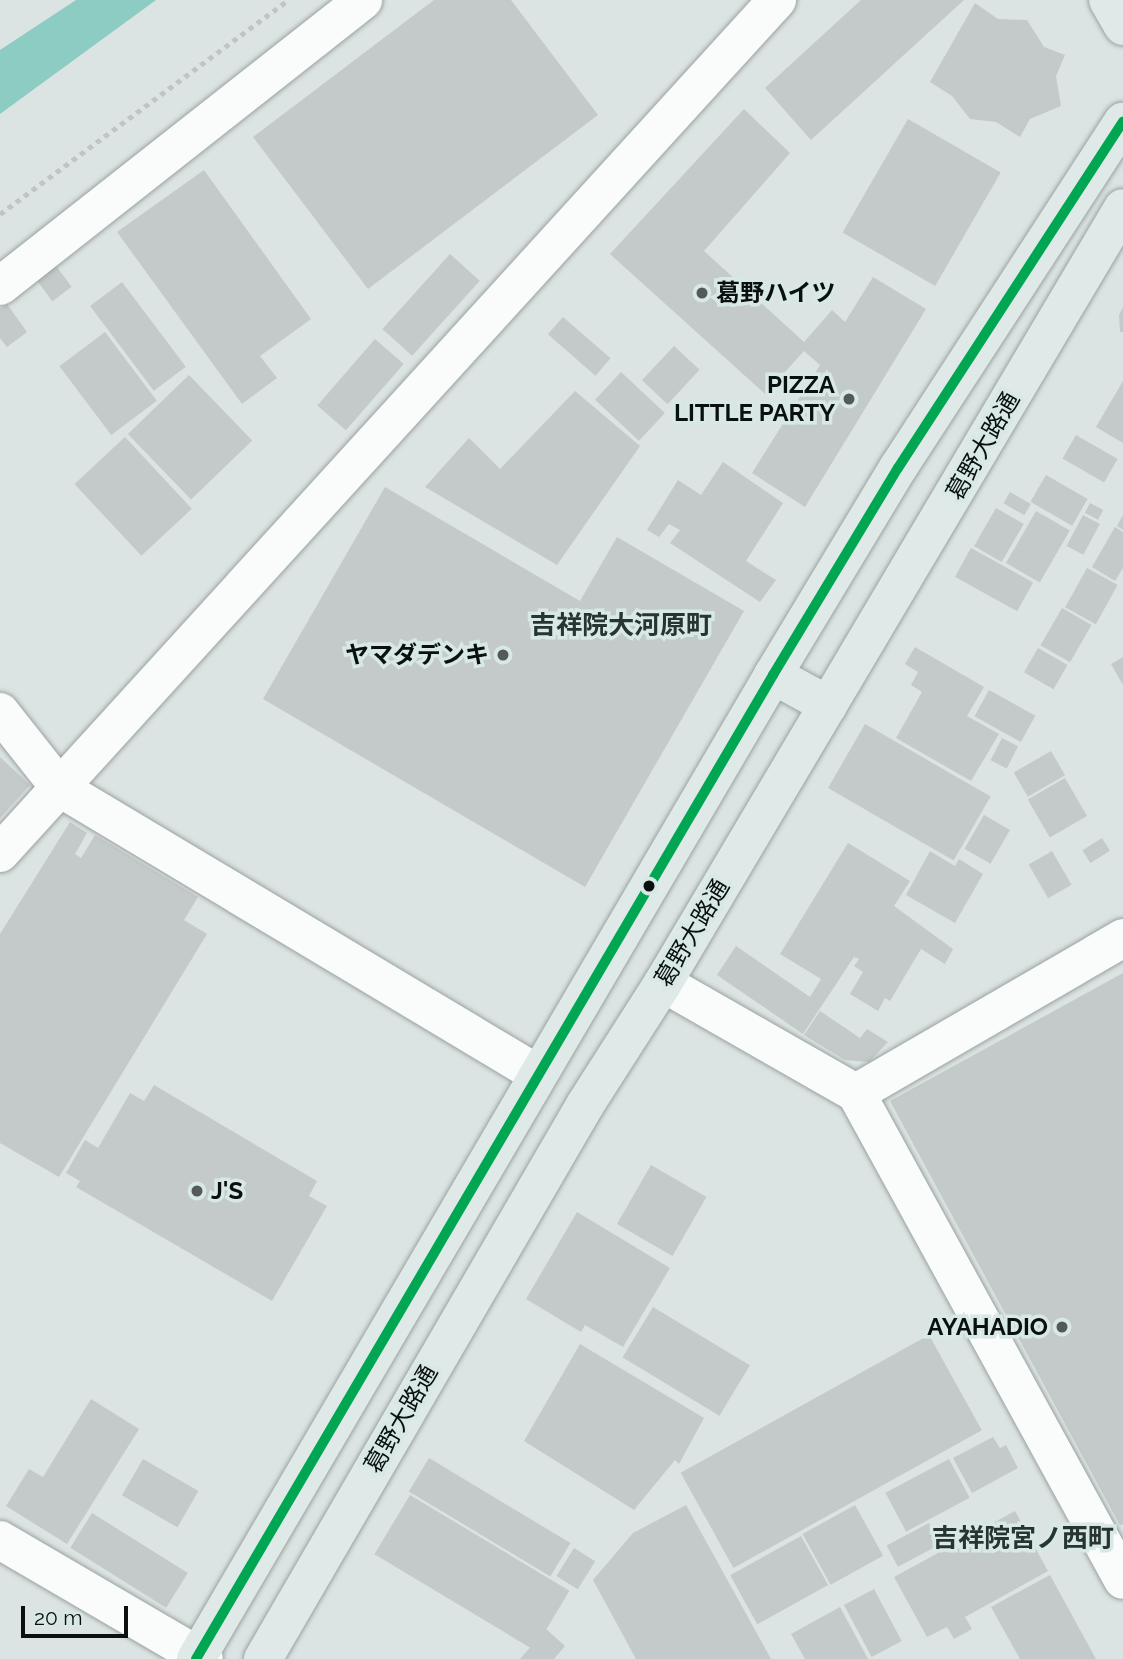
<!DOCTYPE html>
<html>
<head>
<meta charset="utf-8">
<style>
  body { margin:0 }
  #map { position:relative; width:1123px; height:1659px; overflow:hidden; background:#dbe4e2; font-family:Raleway,"Noto Sans JP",sans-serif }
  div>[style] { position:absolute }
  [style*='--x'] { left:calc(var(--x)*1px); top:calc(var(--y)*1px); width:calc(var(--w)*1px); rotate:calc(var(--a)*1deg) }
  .water>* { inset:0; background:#8dccc2 }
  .building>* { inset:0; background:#c3cac9; transform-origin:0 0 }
  .path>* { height:4.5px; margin-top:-2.25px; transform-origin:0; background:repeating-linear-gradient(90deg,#c2c4c4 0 5px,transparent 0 10px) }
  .roads { filter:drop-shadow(0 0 2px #9ba2a1) drop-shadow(0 0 2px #9ba2a1) }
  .minor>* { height:38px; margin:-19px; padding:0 19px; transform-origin:19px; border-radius:19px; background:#fafbfb }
  .major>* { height:38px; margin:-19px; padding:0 19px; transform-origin:19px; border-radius:19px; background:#dee9e8 }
  .bus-1>* { height:10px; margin:-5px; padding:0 5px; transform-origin:5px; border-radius:5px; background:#00a651 }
  .dots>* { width:19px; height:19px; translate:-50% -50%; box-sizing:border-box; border:4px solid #d7e8e5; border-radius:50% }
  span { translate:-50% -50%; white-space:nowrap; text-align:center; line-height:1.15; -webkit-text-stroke:7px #d7e8e5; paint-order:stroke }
  .poi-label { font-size:24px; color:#0a100f; font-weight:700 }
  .left { translate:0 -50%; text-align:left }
  .right { translate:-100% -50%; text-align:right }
  .street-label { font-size:24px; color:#0a100f }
  .neighbourhood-label { font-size:26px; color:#273432; font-weight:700 }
  .scale { position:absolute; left:21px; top:1606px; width:107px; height:32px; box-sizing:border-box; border:4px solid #0a100f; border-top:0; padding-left:9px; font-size:21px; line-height:24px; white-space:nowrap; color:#0a100f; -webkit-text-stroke:5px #d7e8e5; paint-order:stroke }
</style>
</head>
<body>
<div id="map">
  <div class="water">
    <i style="clip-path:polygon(76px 0,156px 0,0 114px,0 50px)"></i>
  </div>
  <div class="building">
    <i style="clip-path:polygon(434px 0,511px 0,598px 115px,368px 289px,253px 137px)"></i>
    <i style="clip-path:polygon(861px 0,964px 0,811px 140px,765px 88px)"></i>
    <i style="clip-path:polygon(975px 3px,998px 19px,1027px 20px,1044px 47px,1065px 55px,1056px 76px,1061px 106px,1030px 119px,1020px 137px,996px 122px,970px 119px,952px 96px,930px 82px)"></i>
    <i style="clip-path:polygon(744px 109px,790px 153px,704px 251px,804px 342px,832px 310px,845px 322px,873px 277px,926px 309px,805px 507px,752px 473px,820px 365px,804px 351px,765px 394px,610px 254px)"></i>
    <i style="left:908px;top:119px;width:107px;height:131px;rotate:30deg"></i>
    <i style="clip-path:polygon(204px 170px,311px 319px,260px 356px,277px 378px,242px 404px,117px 232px)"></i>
    <i style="left:450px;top:254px;width:40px;height:101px;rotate:42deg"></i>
    <i style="left:56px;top:266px;width:26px;height:24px;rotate:53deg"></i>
    <i style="left:122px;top:282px;width:106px;height:40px;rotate:53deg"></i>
    <i style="clip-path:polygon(7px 304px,27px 332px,7px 347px,0 338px,0 309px)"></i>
    <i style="clip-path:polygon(1123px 307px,1123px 332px,1120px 332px,1119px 315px)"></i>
    <i style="left:563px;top:317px;width:63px;height:23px;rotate:41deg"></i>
    <i style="left:105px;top:332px;width:86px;height:57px;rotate:53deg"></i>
    <i style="left:375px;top:339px;width:38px;height:88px;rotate:41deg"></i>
    <i style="left:674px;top:346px;width:35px;height:47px;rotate:43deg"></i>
    <i style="left:621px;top:372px;width:60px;height:38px;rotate:43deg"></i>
    <i style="left:189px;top:375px;width:91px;height:85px;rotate:46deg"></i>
    <i style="clip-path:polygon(1123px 381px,1123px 443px,1096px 427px)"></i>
    <i style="clip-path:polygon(575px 391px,640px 446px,557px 565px,425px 487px,469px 438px,500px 469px)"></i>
    <i style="left:1076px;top:435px;width:48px;height:27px;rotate:30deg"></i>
    <i style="left:125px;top:437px;width:98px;height:69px;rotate:47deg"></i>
    <i style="clip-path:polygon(723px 462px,783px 503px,746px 561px,776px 580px,760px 602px,670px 543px,680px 530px,669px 524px,659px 537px,647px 530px,678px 480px,701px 495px)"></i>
    <i style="left:1046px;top:475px;width:48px;height:31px;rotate:30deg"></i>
    <i style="clip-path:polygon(385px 487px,580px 601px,617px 537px,744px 611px,585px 887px,263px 699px)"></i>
    <i style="left:1010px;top:492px;width:24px;height:13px;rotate:30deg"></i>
    <i style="left:1090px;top:503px;width:15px;height:11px;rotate:28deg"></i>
    <i style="left:996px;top:508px;width:32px;height:44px;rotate:30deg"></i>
    <i style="left:1036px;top:511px;width:39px;height:60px;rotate:30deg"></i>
    <i style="left:1083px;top:515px;width:19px;height:35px;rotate:28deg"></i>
    <i style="clip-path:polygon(1123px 515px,1123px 530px,1117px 526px)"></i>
    <i style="clip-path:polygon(1115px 527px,1123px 532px,1123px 568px,1115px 581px,1092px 567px)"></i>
    <i style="left:971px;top:548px;width:71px;height:33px;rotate:29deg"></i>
    <i style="left:1087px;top:568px;width:35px;height:45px;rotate:29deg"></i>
    <i style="left:1062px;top:608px;width:34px;height:43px;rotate:30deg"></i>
    <i style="clip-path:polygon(915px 647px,984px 687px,967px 716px,999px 734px,971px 781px,896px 738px,922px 692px,911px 685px,918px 672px,905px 664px)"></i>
    <i style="left:1038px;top:648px;width:34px;height:28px;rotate:30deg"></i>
    <i style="clip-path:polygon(1123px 657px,1123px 685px,1111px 664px)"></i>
    <i style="left:989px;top:690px;width:53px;height:30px;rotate:29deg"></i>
    <i style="left:865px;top:724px;width:145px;height:74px;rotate:30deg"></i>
    <i style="left:1002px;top:738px;width:18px;height:25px;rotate:27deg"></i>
    <i style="left:1051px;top:751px;width:28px;height:43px;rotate:60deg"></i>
    <i style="clip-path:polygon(0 757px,30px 785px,0 818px)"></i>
    <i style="left:1065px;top:778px;width:44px;height:43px;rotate:60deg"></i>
    <i style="left:984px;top:815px;width:30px;height:39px;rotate:30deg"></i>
    <i style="clip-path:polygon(70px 822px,87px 833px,75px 854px,81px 858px,95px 835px,198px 897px,184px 920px,207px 934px,59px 1177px,0 1143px,0 934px)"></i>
    <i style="left:1102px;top:838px;width:15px;height:23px;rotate:58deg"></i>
    <i style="clip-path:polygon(848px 843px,910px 881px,894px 906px,953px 949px,945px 964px,921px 949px,890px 1001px,885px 998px,878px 1011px,850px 994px,863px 972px,854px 966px,859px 959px,854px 957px,803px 1034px,717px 975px,736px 946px,810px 997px,821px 979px,780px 954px)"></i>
    <i style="clip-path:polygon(930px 851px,955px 866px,959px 859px,983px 874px,955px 923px,906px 895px)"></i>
    <i style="left:1052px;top:851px;width:39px;height:27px;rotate:60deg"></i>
    <i style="clip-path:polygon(1123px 973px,1123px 1524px,1120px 1525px,890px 1101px)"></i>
    <i style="clip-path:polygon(820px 1011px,860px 1038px,867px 1029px,888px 1042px,869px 1062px,845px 1060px,804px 1035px)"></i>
    <i style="clip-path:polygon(154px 1085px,317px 1181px,309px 1196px,327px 1206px,272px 1301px,76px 1187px,80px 1181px,66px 1173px,85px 1140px,98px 1148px,130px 1093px,144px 1101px)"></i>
    <i style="left:651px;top:1165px;width:64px;height:68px;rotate:30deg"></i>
    <i style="clip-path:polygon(577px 1212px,670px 1268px,623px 1347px,585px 1325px,581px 1332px,526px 1299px)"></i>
    <i style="left:653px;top:1307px;width:113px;height:59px;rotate:31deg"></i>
    <i style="left:929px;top:1335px;width:109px;height:284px;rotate:61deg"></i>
    <i style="clip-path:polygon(580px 1344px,704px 1418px,679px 1464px,675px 1460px,634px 1510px,524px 1441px)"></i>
    <i style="clip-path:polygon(91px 1399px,139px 1429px,67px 1544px,6px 1506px,29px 1469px,43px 1477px)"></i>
    <i style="clip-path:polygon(993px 1437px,1000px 1448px,1006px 1445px,1018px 1468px,972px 1493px,953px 1458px)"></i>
    <i style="left:429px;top:1458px;width:165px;height:39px;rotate:31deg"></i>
    <i style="left:143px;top:1459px;width:64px;height:42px;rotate:30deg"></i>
    <i style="left:949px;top:1459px;width:44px;height:72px;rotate:62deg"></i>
    <i style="left:410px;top:1495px;width:186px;height:69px;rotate:31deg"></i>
    <i style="clip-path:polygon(686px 1505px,771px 1659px,636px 1659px,593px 1580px,633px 1533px)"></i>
    <i style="left:855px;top:1505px;width:58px;height:60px;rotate:61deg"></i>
    <i style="clip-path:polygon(1015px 1511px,1048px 1571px,965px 1617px,972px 1629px,954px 1639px,947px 1627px,927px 1637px,894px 1577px)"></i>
    <i style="left:92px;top:1513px;width:113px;height:41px;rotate:32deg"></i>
    <i style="left:929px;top:1523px;width:24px;height:48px;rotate:62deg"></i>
    <i style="left:801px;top:1536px;width:56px;height:81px;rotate:61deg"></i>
    <i style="left:574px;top:1548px;width:25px;height:33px;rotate:32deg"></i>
    <i style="clip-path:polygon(1050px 1575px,1096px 1659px,1020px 1659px,991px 1607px)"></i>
    <i style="left:874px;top:1589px;width:59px;height:34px;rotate:62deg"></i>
    <i style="clip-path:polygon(840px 1607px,868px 1659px,805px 1659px,791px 1634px)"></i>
    <i style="clip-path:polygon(546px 1629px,565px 1646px,554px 1659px,520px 1659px)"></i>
  </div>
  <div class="path">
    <i style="--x:0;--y:214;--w:359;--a:-36.6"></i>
  </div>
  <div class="roads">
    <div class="minor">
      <i style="--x:0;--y:286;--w:462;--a:-38.2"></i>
      <i style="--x:0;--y:712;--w:97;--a:51.7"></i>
      <i style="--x:60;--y:788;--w:555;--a:30.91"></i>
      <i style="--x:0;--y:853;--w:1154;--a:-47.67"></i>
      <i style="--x:663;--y:983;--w:222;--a:29.7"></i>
      <i style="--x:856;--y:1093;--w:555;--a:61.27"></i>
      <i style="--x:856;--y:1093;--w:309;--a:-30.1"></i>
      <i style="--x:0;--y:1540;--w:236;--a:30.3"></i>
    </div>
    <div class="major">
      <i style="--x:1108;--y:0;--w:30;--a:60"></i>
      <i style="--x:773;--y:675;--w:63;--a:28.6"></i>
      <i style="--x:196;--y:1659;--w:1141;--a:-59.61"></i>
      <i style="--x:773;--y:675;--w:242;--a:-58.9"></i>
      <i style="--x:898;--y:468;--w:413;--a:-57"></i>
      <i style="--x:263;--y:1659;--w:641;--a:-59.83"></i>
      <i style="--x:585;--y:1105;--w:145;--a:-57.4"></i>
      <i style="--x:663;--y:983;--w:901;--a:-59.31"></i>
    </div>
  </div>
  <div class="bus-1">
    <i style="--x:196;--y:1659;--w:1141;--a:-59.61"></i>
    <i style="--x:773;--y:675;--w:242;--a:-58.9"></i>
    <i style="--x:898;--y:468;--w:413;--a:-57"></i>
  </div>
  <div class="dots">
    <i style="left:702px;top:293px;background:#535a59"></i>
    <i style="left:849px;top:399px;background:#535a59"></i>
    <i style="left:503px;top:655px;background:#535a59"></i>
    <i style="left:649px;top:886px;background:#0a100f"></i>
    <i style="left:197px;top:1191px;background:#535a59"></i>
    <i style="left:1062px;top:1327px;background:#535a59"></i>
  </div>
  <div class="poi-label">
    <span class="left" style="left:716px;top:293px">葛野ハイツ</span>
    <span class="right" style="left:835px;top:399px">PIZZA<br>LITTLE PARTY</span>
    <span class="right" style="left:489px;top:655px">ヤマダデンキ</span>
    <span class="left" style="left:211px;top:1191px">J'S</span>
    <span class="right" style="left:1048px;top:1327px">AYAHADIO</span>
  </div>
  <div class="street-label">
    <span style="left:983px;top:446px;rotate:-60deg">葛野大路通</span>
    <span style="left:692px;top:933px;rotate:-59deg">葛野大路通</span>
    <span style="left:401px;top:1419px;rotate:-60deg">葛野大路通</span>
  </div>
  <div class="neighbourhood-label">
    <span style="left:621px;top:626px">吉祥院大河原町</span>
    <span style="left:1023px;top:1539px">吉祥院宮ノ西町</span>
  </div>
  <div class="scale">20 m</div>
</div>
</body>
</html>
